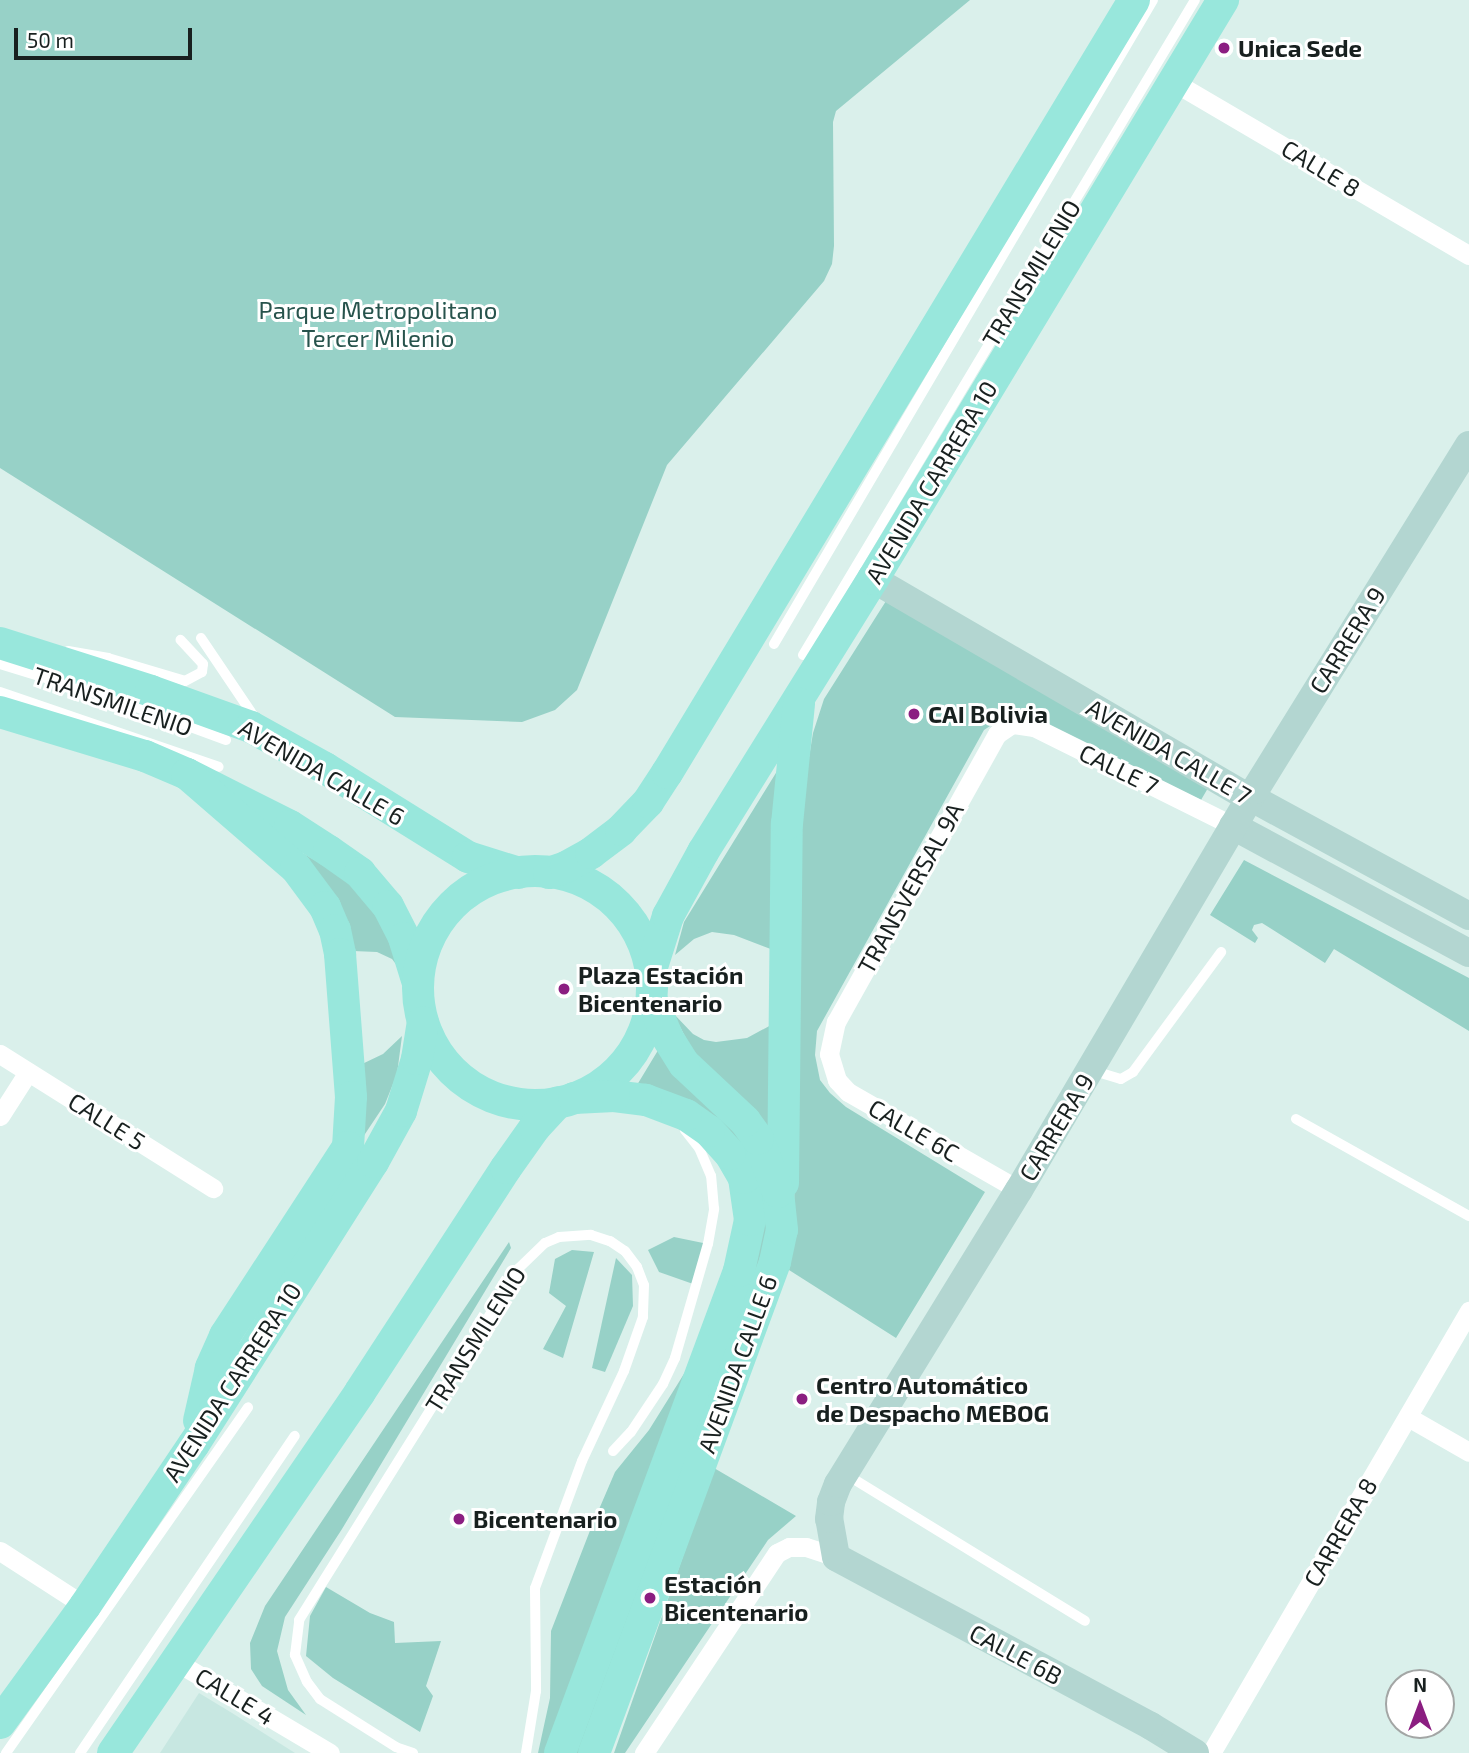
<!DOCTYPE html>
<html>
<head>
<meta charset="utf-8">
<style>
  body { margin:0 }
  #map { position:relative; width:1469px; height:1753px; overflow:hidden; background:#daf0eb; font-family:"Exo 2",sans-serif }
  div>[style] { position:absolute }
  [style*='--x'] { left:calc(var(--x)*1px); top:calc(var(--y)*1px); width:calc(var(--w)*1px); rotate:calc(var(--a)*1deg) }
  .built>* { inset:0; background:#c7e7e1 }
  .green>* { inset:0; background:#97d1c7 }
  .lane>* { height:10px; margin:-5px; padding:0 5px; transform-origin:5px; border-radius:5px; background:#fff }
  .street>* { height:19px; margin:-9.5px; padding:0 9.5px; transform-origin:9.5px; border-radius:9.5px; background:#fff }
  .secondary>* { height:28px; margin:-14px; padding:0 14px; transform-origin:14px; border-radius:14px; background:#b3d6d1 }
  .primary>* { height:32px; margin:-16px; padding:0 16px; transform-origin:16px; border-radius:16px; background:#98e7dc }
  .primary>.ring { margin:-16px; padding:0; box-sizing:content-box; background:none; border:32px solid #98e7dc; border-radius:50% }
  .dots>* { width:19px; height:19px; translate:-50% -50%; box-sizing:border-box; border:4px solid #fff; border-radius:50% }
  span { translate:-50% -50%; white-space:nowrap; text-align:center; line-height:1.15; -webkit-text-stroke:6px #fff; paint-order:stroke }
  .poi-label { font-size:24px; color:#18201f; font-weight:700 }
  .left { translate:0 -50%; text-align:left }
  .street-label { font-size:24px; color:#18201f }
  .park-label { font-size:24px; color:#27534c }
  .north { position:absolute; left:1385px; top:1669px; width:70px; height:70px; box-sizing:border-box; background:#fff; border:2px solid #a3a6a5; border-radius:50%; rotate:0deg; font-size:19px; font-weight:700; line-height:28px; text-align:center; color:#18201f }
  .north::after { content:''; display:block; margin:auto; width:24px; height:32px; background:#8b1e81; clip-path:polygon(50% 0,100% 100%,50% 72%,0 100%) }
  .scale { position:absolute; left:14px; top:28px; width:178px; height:32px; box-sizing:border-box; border:4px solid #18201f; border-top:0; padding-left:9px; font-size:21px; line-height:24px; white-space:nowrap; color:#18201f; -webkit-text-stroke:5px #fff; paint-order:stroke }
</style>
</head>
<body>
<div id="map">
  <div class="built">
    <i style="clip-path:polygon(199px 1693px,232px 1713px,295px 1753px,160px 1753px)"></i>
  </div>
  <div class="green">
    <i style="clip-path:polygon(0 0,970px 0,836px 111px,833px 122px,834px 246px,832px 264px,824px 281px,667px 465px,577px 690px,555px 710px,522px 722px,395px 717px,0 468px)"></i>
    <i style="clip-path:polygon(886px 601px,1208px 788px,1201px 800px,1020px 717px,1005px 716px,984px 730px,817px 1031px,815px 1055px,820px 1080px,830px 1093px,846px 1107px,985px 1192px,896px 1338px,789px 1270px,794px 1209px,802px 800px,813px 733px,824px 699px)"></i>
    <i style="clip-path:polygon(779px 768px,776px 951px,734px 935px,712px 932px,694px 939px,675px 955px,684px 922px)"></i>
    <i style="clip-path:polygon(304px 854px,341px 875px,369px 899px,390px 938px,399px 968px,392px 959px,377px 952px,353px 951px)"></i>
    <i style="clip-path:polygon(1244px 860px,1469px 978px,1469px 1031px,1334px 949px,1325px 963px,1262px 923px,1254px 925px,1252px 930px,1258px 938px,1255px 943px,1210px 915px)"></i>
    <i style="clip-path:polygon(673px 1013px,693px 1034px,704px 1040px,716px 1042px,747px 1038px,773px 1024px,772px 1136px,697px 1060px)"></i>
    <i style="clip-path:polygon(402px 1036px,397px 1074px,385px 1104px,363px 1137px,360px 1065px,383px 1054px)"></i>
    <i style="clip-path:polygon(660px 1047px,729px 1119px,764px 1171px,768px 1240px,582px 1753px,573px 1753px,755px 1177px,637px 1085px)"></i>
    <i style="clip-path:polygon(674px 1237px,708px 1244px,696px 1285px,659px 1272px,648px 1250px)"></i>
    <i style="clip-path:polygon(509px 1242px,511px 1248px,342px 1529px,285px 1617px,277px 1651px,288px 1690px,306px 1715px,262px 1686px,251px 1669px,250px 1643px,265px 1606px)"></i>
    <i style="clip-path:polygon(572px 1250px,594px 1252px,563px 1358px,543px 1349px,566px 1306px,549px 1293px,555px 1259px)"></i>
    <i style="clip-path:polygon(616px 1258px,632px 1275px,633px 1306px,605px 1372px,592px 1368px)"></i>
    <i style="clip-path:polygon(692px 1361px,547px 1753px,538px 1753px,550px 1698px,551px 1631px,591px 1528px,615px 1472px,649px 1430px)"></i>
    <i style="clip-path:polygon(714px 1468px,796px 1516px,768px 1540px,625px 1753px,614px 1753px)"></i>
    <i style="clip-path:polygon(326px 1587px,370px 1613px,394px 1622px,395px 1643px,441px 1641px,426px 1686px,433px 1696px,420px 1732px,333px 1678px,306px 1656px,310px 1616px)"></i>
  </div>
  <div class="lane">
    <i style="--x:201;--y:638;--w:97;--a:56"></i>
    <i style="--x:774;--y:644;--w:747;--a:-59.52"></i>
    <i style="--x:68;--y:651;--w:41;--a:9.9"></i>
    <i style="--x:108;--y:658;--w:80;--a:16.6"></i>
    <i style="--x:185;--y:681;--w:19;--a:-28"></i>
    <i style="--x:202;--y:672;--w:8;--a:-83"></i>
    <i style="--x:203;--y:664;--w:33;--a:-133"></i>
    <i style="--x:803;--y:655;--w:763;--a:-59.1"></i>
    <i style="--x:0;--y:664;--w:126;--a:17.1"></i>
    <i style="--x:120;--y:701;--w:113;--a:20.2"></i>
    <i style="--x:0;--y:692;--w:231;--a:18.9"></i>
    <i style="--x:1091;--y:1070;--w:31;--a:17"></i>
    <i style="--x:1121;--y:1079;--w:14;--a:-30"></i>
    <i style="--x:1133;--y:1072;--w:149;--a:-53.7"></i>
    <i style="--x:1296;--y:1119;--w:198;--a:29.3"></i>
    <i style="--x:613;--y:1451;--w:26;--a:-47"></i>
    <i style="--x:631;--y:1432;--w:58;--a:-56.3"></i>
    <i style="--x:663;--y:1384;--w:29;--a:-65"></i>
    <i style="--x:675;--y:1358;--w:119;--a:-73.9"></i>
    <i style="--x:708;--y:1244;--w:36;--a:-80"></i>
    <i style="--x:714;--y:1209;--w:33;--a:-95"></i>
    <i style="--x:711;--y:1176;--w:30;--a:-113"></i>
    <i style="--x:699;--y:1148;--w:23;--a:-128"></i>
    <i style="--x:847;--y:1475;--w:279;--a:31.5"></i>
    <i style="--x:6;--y:1753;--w:422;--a:-55"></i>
    <i style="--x:80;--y:1753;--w:383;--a:-55.9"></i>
    <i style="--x:413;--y:1753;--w:18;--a:-161"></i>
    <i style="--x:396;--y:1747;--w:90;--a:-147.7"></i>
    <i style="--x:320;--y:1699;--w:21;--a:-127"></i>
    <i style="--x:307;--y:1682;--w:30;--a:-114"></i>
    <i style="--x:295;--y:1655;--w:35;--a:-83"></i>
    <i style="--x:299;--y:1620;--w:415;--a:-58"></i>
    <i style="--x:519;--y:1268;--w:36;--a:-44"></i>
    <i style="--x:545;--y:1243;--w:15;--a:-23"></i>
    <i style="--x:559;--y:1237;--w:32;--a:-4"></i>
    <i style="--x:591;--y:1235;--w:20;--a:18"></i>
    <i style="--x:610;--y:1241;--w:18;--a:34"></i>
    <i style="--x:625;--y:1251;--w:20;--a:53"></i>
    <i style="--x:637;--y:1267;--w:19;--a:69"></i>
    <i style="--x:644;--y:1285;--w:32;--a:92"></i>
    <i style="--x:643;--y:1317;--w:57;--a:109.4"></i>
    <i style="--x:624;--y:1371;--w:99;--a:115"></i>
    <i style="--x:582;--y:1461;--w:135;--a:110.3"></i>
    <i style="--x:535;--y:1588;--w:103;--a:89.4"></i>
    <i style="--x:536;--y:1691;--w:63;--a:99.2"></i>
  </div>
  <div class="street">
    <i style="--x:1172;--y:81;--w:344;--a:30.4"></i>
    <i style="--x:0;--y:1054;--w:252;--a:32.2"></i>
    <i style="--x:0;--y:1116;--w:52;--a:-57.5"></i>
    <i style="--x:1019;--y:1190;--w:197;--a:-150.2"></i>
    <i style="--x:848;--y:1092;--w:16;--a:-133"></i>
    <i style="--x:837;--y:1080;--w:27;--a:-107"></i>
    <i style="--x:829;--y:1054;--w:33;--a:-78"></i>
    <i style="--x:836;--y:1022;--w:330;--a:-60.8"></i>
    <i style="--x:997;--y:734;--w:18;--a:-34"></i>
    <i style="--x:1012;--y:724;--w:22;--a:8"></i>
    <i style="--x:1034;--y:727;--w:222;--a:26.4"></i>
    <i style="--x:1408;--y:1417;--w:70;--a:29.8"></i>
    <i style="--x:0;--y:1551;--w:101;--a:32.9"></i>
    <i style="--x:175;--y:1661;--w:180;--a:30.7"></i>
    <i style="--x:644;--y:1753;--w:240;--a:-56.4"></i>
    <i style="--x:777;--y:1553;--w:13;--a:-27"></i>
    <i style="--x:789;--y:1547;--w:17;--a:0"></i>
    <i style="--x:806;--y:1547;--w:32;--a:18"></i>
    <i style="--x:1211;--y:1753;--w:512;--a:-59.73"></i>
  </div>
  <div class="secondary">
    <i style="--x:873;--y:579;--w:436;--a:30.2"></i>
    <i style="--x:1261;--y:803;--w:237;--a:28.5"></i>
    <i style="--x:1233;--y:826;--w:268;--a:28.3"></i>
    <i style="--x:1195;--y:1753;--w:52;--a:-148.5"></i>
    <i style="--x:1151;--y:1726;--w:357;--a:-151.8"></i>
    <i style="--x:836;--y:1557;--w:39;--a:-100"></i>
    <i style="--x:829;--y:1519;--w:17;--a:-83"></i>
    <i style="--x:831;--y:1502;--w:19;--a:-69"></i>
    <i style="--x:838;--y:1484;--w:345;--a:-58.4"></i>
    <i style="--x:1019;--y:1190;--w:464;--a:-59.5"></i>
    <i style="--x:1255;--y:790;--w:406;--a:-58.2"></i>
  </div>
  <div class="primary">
    <i style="--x:0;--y:643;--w:158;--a:17.6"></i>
    <i style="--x:151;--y:691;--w:106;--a:19.8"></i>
    <i style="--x:251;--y:727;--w:85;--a:29"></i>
    <i style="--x:325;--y:768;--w:168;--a:31.9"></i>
    <i style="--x:468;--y:857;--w:53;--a:17.4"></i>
    <i style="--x:0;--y:712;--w:152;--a:16.9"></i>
    <i style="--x:145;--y:756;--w:46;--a:23.2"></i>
    <i style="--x:187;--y:774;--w:115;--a:26.8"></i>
    <i style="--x:290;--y:826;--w:46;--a:32.7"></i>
    <i style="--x:329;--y:851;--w:38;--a:35"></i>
    <i style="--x:360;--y:873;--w:43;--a:49.7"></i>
    <i style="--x:388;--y:906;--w:36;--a:63"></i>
    <i style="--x:404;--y:938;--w:44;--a:72.8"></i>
    <i style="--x:187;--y:774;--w:144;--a:40.8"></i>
    <i style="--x:296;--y:868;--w:49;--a:53.4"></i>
    <i style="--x:325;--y:907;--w:25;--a:67"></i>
    <i style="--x:335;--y:930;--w:25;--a:78"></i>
    <i style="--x:340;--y:954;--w:143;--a:85.6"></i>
    <i style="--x:351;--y:1097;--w:50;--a:93.4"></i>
    <i style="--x:348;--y:1147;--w:225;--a:123.1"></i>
    <i style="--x:225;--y:1336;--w:35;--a:114"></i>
    <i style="--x:211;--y:1368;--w:54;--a:102.8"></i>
    <i class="ring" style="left:418px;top:871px;width:202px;height:202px"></i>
    <i style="--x:549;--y:873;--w:18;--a:-19"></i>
    <i style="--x:566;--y:867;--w:29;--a:-29"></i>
    <i style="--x:591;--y:853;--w:38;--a:-37"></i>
    <i style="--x:621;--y:830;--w:39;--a:-46"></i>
    <i style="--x:648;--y:802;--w:35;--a:-57"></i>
    <i style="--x:667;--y:773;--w:903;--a:-58.86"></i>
    <i style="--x:651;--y:970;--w:57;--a:-72.5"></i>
    <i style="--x:668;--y:916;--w:73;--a:-61.3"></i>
    <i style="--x:703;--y:852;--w:322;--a:-58.1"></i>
    <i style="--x:873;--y:579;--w:677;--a:-58.85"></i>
    <i style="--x:783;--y:1183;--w:359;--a:-89.4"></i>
    <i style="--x:787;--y:824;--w:121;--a:-84.3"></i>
    <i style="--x:0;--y:1723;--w:145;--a:-54"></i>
    <i style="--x:85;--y:1606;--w:195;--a:-56.1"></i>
    <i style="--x:194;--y:1444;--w:334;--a:-57.6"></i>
    <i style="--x:373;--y:1162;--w:58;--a:-61.2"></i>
    <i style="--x:401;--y:1111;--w:54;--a:-72.9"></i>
    <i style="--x:417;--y:1059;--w:37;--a:-81"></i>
    <i style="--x:113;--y:1753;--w:437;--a:-55.6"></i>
    <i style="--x:360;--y:1392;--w:267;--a:-56.9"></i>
    <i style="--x:506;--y:1168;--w:50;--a:-54.7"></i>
    <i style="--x:535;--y:1127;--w:34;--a:-47"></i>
    <i style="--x:560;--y:1753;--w:514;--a:-69.63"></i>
    <i style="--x:739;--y:1271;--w:52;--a:-77.8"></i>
    <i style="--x:750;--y:1220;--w:42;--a:-98.1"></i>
    <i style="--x:744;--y:1178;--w:28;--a:-120"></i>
    <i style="--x:730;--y:1154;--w:31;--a:-132"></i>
    <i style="--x:709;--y:1131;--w:28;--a:-145"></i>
    <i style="--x:686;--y:1115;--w:43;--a:-159.4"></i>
    <i style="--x:646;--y:1100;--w:32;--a:-173"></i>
    <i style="--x:614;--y:1096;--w:40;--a:177.1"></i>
    <i style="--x:594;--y:1753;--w:523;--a:-69.76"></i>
    <i style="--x:775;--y:1262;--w:33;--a:-78"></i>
    <i style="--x:782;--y:1230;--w:38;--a:-96"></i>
    <i style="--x:778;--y:1192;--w:57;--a:-110.7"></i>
    <i style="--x:758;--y:1139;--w:22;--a:-126"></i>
    <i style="--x:745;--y:1121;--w:83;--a:-136.9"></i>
    <i style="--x:684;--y:1064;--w:31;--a:-122"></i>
    <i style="--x:668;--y:1038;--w:40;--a:-113.4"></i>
  </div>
  <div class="dots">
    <i style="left:1224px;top:48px;background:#8b1e81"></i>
    <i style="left:914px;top:714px;background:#8b1e81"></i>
    <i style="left:564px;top:989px;background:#8b1e81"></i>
    <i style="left:802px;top:1399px;background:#8b1e81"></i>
    <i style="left:459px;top:1519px;background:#8b1e81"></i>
    <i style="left:650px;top:1598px;background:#8b1e81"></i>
  </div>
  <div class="poi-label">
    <span class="left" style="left:1238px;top:48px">Unica Sede</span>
    <span class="left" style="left:928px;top:714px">CAI Bolivia</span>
    <span class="left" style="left:578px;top:989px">Plaza Estación<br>Bicentenario</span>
    <span class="left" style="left:816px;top:1399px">Centro Automático<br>de Despacho MEBOG</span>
    <span class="left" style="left:473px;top:1519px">Bicentenario</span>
    <span class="left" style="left:664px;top:1598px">Estación<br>Bicentenario</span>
  </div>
  <div class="street-label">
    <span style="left:1321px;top:168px;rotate:31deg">CALLE 8</span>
    <span style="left:1031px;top:273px;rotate:-59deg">TRANSMILENIO</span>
    <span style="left:931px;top:482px;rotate:-59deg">AVENIDA CARRERA 10</span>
    <span style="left:1347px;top:640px;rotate:-58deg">CARRERA 9</span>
    <span style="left:113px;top:701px;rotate:19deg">TRANSMILENIO</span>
    <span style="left:1169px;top:751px;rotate:30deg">AVENIDA CALLE 7</span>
    <span style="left:1119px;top:769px;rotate:26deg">CALLE 7</span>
    <span style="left:322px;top:772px;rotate:30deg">AVENIDA CALLE 6</span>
    <span style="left:910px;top:888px;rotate:-61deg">TRANSVERSAL 9A</span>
    <span style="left:107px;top:1121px;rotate:32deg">CALLE 5</span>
    <span style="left:1056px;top:1127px;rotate:-59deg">CARRERA 9</span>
    <span style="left:914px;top:1130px;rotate:30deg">CALLE 6C</span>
    <span style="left:475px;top:1339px;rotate:-58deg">TRANSMILENIO</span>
    <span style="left:737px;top:1364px;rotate:-70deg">AVENIDA CALLE 6</span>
    <span style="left:232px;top:1382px;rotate:-57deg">AVENIDA CARRERA 10</span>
    <span style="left:1340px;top:1532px;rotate:-60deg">CARRERA 8</span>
    <span style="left:1016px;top:1654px;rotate:28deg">CALLE 6B</span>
    <span style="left:235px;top:1696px;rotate:31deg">CALLE 4</span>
  </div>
  <div class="park-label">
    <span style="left:378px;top:324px">Parque Metropolitano<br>Tercer Milenio</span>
  </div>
  <div class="north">N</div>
  <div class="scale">50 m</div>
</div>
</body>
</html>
